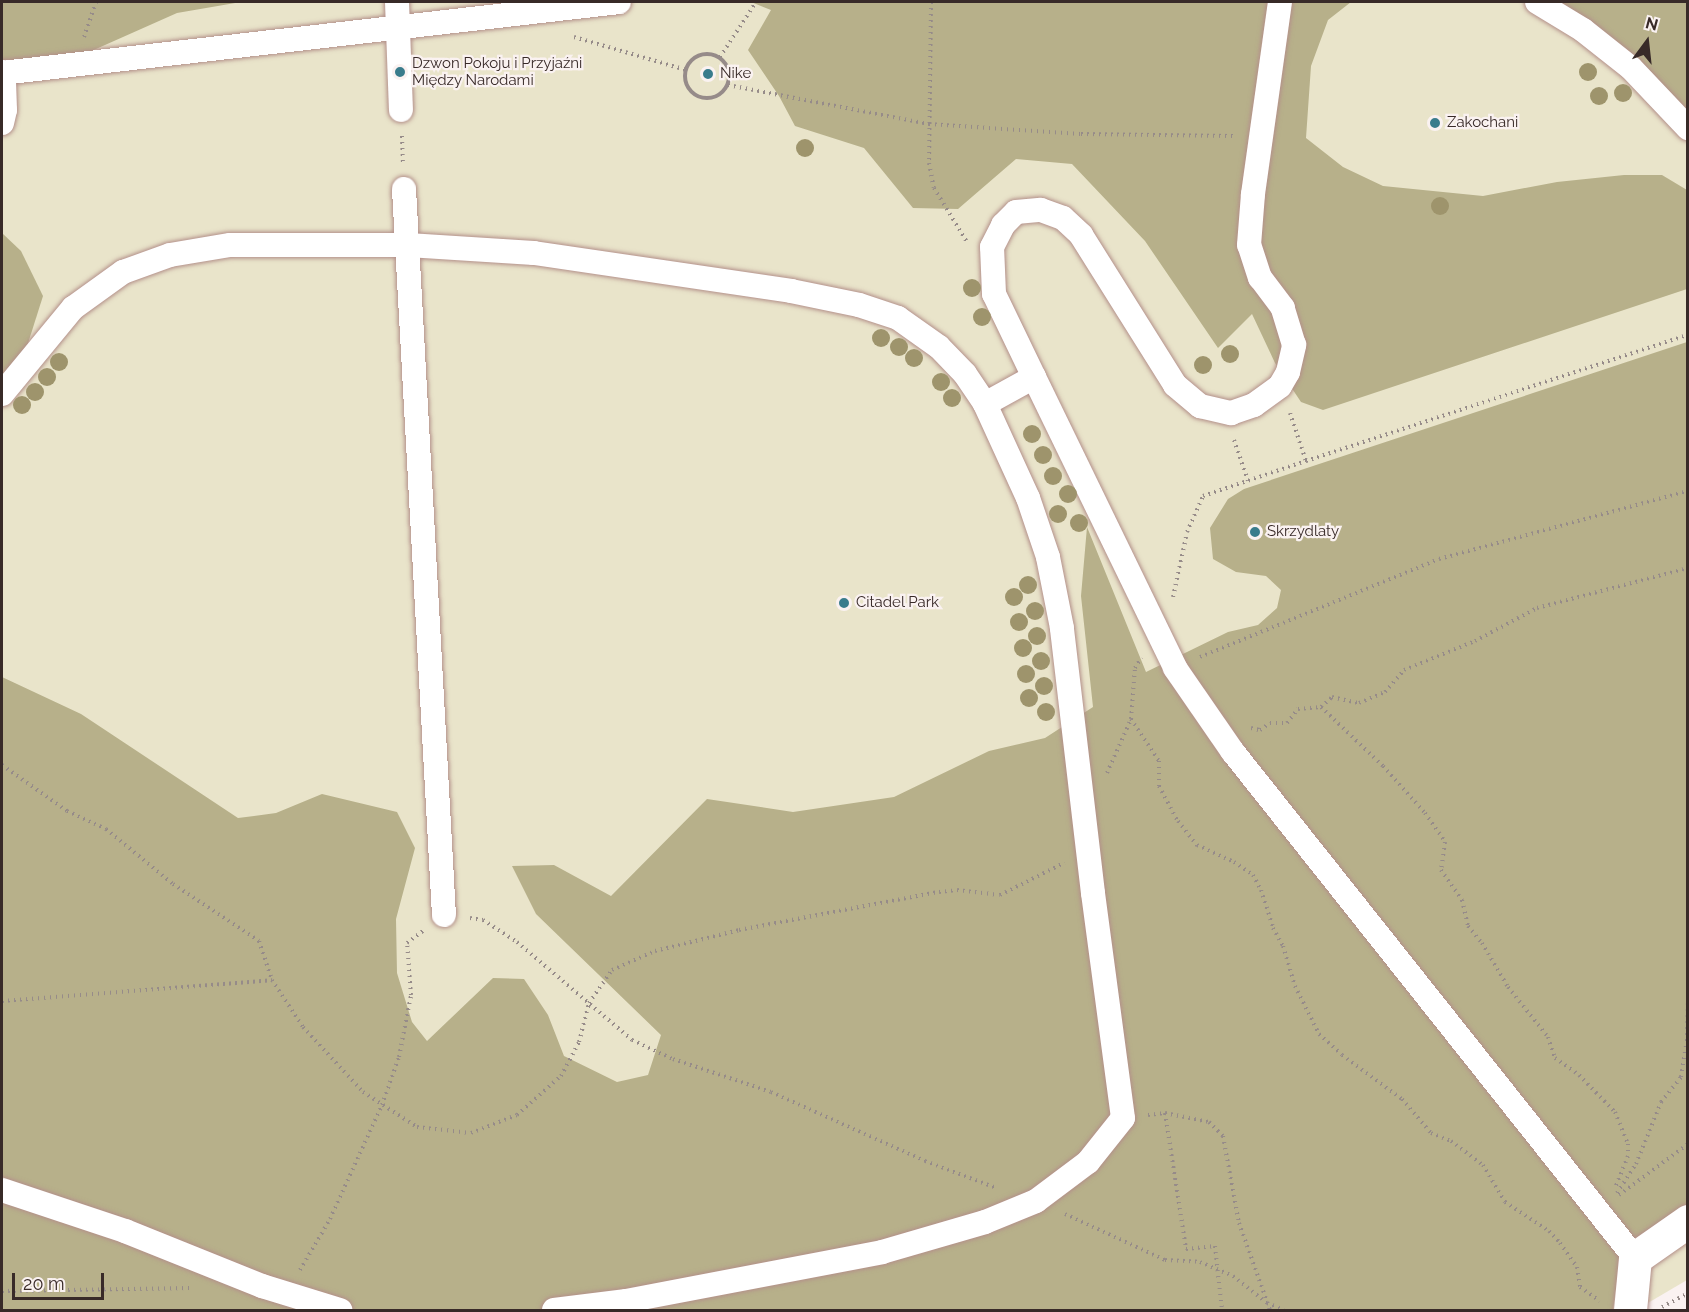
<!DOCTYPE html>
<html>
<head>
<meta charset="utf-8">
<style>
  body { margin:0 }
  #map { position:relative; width:1689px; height:1312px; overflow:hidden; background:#faf2f1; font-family:Raleway,sans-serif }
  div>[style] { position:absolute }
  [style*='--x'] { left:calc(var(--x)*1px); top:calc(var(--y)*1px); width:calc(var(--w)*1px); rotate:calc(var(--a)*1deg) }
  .green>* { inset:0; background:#e9e4ca }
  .forest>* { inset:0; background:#b7b08a }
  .path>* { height:4px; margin-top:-2px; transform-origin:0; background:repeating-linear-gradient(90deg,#968b89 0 1.5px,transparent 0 6px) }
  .path>.ring { margin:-2px; padding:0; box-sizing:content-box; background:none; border:4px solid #968b89; border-radius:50% }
  .roads { filter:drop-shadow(0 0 2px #b3908a) drop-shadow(0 0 2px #b3908a) }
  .pedestrian>* { height:24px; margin:-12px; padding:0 12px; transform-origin:12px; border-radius:12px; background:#fff }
  .minor>* { height:33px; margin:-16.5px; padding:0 16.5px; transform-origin:16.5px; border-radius:16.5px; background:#fff }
  .trees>* { width:18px; height:18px; margin:-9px; border-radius:50%; background:#9e946c }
  .dots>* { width:16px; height:16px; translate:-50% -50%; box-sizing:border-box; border:3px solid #faf2f1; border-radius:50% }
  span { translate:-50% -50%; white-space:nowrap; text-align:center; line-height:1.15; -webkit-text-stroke:4.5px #faf2f1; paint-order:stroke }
  .poi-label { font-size:15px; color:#382a28 }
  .left { translate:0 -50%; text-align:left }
  .frame { position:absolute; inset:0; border:3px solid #382a28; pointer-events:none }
  .north { position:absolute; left:1617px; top:12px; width:60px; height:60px; -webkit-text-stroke:4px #faf2f1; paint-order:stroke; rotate:15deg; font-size:16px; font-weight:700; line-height:24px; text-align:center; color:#382a28 }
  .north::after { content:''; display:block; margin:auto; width:21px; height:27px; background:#382a28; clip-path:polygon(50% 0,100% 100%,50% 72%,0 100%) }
  .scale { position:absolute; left:12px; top:1273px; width:92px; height:27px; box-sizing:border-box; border:3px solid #382a28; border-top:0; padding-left:8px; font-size:18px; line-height:21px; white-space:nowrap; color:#382a28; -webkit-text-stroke:4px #faf2f1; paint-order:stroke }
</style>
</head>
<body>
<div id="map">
  <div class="green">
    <i style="clip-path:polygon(2px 2px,1687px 2px,1687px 1280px,1636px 1310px,2px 1310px)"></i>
  </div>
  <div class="forest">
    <i style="clip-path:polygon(2px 2px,241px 2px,177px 13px,15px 85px,2px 107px)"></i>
    <i style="clip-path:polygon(751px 2px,1351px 2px,1328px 20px,1311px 66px,1306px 138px,1343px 167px,1383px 186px,1483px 196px,1557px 182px,1624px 175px,1662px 175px,1687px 190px,1687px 289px,1323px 410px,1301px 402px,1275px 363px,1252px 314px,1218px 348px,1145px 241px,1072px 164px,1016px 159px,958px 209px,913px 208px,864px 148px,795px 126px,779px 96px,748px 50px,771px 10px)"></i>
    <i style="clip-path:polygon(1552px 2px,1687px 2px,1687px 114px)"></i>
    <i style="clip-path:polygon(2px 233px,21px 251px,43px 296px,24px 356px,2px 394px)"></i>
    <i style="clip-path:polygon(1687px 342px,1687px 1205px,1620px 1261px,1613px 1310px,2px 1310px,2px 677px,81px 714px,238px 818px,276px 813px,322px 794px,397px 812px,415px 848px,396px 919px,397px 973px,412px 1022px,427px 1041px,493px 978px,524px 979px,548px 1015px,564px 1056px,617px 1082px,648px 1075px,661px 1035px,536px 914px,512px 866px,554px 865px,611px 896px,707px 799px,793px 812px,894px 797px,989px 751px,1045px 738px,1093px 707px,1081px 596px,1087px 527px,1146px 672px,1228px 632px,1258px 625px,1277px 608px,1281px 590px,1266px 576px,1236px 572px,1213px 559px,1210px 528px,1228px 499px,1244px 489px)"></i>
  </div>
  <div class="path">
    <i style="--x:931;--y:2;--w:161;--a:90.7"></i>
    <i style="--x:929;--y:163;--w:25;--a:79"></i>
    <i style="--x:934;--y:188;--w:63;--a:58.6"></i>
    <i style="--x:84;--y:37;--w:37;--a:-71"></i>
    <i style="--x:574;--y:37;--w:117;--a:16.4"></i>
    <i class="ring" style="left:685px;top:54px;width:40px;height:40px"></i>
    <i style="--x:720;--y:57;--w:66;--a:-56.8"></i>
    <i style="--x:728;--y:85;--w:205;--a:11"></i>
    <i style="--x:929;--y:124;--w:152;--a:3.8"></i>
    <i style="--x:1081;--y:134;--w:152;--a:0.8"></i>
    <i style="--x:402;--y:136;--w:28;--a:88"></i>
    <i style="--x:1290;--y:413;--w:51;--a:71.6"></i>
    <i style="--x:1306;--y:461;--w:402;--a:-18.3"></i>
    <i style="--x:1234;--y:440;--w:43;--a:71.1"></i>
    <i style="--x:1173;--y:597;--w:66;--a:-77.8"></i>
    <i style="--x:1187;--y:532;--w:39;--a:-66"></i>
    <i style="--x:1203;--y:496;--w:109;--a:-18.8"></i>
    <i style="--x:1200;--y:657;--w:258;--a:-22.3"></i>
    <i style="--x:1439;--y:559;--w:258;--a:-15.3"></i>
    <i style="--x:1321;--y:707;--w:86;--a:43.6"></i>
    <i style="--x:1383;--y:766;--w:63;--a:48.2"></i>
    <i style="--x:1425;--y:813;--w:35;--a:55"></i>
    <i style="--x:1445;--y:842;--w:28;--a:98"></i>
    <i style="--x:1441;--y:870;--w:37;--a:55"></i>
    <i style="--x:1462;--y:900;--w:27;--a:77"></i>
    <i style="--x:1468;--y:926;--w:22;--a:51"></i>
    <i style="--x:1482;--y:943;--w:51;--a:59.4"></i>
    <i style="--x:1508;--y:987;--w:64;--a:51.3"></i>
    <i style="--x:1548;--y:1037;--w:22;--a:72"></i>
    <i style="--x:1555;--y:1058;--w:29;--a:35"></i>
    <i style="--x:1579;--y:1075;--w:52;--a:45.8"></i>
    <i style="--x:1615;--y:1112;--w:35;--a:68"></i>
    <i style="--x:1628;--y:1144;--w:12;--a:90"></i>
    <i style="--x:1628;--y:1156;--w:35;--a:112"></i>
    <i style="--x:1131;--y:719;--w:50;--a:56.3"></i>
    <i style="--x:1159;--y:761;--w:25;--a:90"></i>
    <i style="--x:1159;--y:786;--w:40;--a:62"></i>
    <i style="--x:1178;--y:821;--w:31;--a:52"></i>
    <i style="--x:1197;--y:845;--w:41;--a:24.7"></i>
    <i style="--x:1234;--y:862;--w:23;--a:34"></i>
    <i style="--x:1253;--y:875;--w:17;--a:62"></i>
    <i style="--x:1261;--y:890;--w:40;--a:72"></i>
    <i style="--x:1273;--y:928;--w:21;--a:61"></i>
    <i style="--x:1283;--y:946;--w:42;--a:73.3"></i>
    <i style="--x:1295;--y:986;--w:54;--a:63.4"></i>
    <i style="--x:1319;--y:1034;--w:31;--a:42"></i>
    <i style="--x:1342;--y:1055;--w:74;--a:36.3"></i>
    <i style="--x:1402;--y:1099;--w:45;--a:49.5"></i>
    <i style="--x:1431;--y:1133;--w:22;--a:22"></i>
    <i style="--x:1451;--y:1141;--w:40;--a:37"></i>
    <i style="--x:1483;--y:1165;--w:43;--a:59.3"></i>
    <i style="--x:1505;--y:1202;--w:53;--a:33.4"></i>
    <i style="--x:1549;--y:1231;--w:16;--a:47"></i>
    <i style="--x:1560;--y:1243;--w:29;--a:55"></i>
    <i style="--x:1577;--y:1267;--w:20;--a:81"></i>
    <i style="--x:1580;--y:1287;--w:24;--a:35"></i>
    <i style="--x:1251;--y:728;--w:9;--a:13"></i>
    <i style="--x:1260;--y:730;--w:12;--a:-35"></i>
    <i style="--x:1270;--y:723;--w:17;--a:0"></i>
    <i style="--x:1287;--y:723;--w:18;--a:-52"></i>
    <i style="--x:1298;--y:709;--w:23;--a:-5"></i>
    <i style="--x:1321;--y:707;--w:15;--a:-42"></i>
    <i style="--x:1332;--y:697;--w:28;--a:13"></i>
    <i style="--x:1359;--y:703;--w:28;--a:-23"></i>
    <i style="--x:1385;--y:692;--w:29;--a:-49"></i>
    <i style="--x:1404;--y:670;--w:77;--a:-22.2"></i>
    <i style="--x:1475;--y:641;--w:70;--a:-28"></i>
    <i style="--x:1537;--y:608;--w:156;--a:-14.8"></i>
    <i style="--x:2;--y:765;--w:80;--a:35.3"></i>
    <i style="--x:67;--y:811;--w:43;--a:24.8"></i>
    <i style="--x:106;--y:829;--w:87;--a:39.4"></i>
    <i style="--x:173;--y:884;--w:103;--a:33.5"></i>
    <i style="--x:259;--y:941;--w:41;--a:71.6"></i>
    <i style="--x:272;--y:980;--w:56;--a:56.6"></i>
    <i style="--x:303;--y:1027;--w:88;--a:47.3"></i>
    <i style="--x:363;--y:1092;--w:64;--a:32.9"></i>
    <i style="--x:417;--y:1127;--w:54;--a:6.3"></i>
    <i style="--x:471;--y:1133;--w:49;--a:-21.4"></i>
    <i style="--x:517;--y:1115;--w:59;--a:-41.6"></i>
    <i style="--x:561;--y:1076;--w:38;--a:-62"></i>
    <i style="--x:579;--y:1042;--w:40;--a:-75.6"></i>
    <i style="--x:589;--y:1003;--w:40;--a:-55.1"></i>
    <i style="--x:612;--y:970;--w:47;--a:-23.8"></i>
    <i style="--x:655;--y:951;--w:87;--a:-14"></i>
    <i style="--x:739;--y:930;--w:204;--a:-10.8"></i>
    <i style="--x:939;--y:892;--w:18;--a:-6"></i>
    <i style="--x:957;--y:890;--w:43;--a:6.6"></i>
    <i style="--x:1000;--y:895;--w:72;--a:-26.6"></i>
    <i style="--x:1107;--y:773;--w:59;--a:-66"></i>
    <i style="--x:1131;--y:719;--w:51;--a:-85.5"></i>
    <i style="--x:1135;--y:668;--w:12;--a:-59"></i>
    <i style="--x:470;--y:918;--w:13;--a:9"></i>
    <i style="--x:483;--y:920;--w:40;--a:32.9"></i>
    <i style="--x:517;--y:942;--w:151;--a:40.4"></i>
    <i style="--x:632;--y:1040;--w:45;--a:24.9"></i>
    <i style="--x:673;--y:1059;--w:103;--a:18.6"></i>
    <i style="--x:771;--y:1092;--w:169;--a:24.1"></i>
    <i style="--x:925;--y:1161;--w:76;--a:20.8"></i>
    <i style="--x:2;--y:1001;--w:271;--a:-4.4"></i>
    <i style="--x:1165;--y:1113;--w:45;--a:11.6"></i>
    <i style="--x:1209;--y:1122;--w:20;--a:45"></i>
    <i style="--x:1223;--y:1136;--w:88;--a:79.6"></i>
    <i style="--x:1239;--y:1223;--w:92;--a:70.4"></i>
    <i style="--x:1148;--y:1115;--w:17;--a:-7"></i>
    <i style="--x:1165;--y:1113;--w:138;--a:81.2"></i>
    <i style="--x:1186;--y:1249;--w:29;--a:-6"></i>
    <i style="--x:1215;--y:1246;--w:64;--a:83.8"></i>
    <i style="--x:1617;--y:1193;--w:35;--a:-57"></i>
    <i style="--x:1636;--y:1164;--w:67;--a:-68"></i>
    <i style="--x:1661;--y:1102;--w:32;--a:-51"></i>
    <i style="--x:1681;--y:1077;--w:36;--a:-81"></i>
    <i style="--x:1687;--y:1041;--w:42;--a:-88.6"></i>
    <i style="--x:1619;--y:1195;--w:86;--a:-36.5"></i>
    <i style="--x:1065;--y:1214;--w:110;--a:24.7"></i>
    <i style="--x:1165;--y:1260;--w:35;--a:3"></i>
    <i style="--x:1200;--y:1262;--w:36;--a:23"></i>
    <i style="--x:1233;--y:1276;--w:43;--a:38.5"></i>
    <i style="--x:1267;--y:1303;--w:18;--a:22"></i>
    <i style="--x:300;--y:1270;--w:59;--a:-59.5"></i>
    <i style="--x:330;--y:1219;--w:125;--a:-65.5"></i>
    <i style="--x:382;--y:1105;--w:51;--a:-70.5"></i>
    <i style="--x:399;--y:1057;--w:63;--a:-79"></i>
    <i style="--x:411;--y:995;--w:52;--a:-94.4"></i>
    <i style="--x:407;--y:943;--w:20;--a:-37"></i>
    <i style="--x:2;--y:1291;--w:188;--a:-0.9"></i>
    <i style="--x:1662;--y:1307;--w:30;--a:-28"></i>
  </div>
  <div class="roads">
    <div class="pedestrian">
      <i style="--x:397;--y:2;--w:108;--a:87.9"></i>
      <i style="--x:1537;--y:2;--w:54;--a:31.3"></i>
      <i style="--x:1583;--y:30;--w:61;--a:38.4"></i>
      <i style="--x:1631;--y:68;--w:83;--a:46.5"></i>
      <i style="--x:2;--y:73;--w:621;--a:-6.56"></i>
      <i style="--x:2;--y:123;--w:13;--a:-77"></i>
      <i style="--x:5;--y:110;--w:38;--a:-92"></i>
      <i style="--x:404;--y:189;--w:727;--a:86.85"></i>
      <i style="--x:1034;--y:377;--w:323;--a:64.1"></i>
      <i style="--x:1175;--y:668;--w:102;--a:55.4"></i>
      <i style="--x:1233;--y:752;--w:646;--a:51.53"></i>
      <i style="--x:2;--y:394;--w:112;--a:-50.5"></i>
      <i style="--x:73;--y:308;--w:62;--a:-35.8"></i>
      <i style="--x:123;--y:272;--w:50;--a:-19.9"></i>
      <i style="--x:170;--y:255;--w:61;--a:-9.5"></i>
      <i style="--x:230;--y:245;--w:178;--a:0"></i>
      <i style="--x:408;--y:245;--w:126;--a:3.6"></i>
      <i style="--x:534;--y:253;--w:260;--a:8.4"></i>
      <i style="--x:791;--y:291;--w:69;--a:11.6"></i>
      <i style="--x:859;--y:305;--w:41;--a:18.4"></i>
      <i style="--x:898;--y:318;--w:50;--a:35.3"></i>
      <i style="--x:939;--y:347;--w:37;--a:46"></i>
      <i style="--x:965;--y:374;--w:36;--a:56"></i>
      <i style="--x:2;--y:1190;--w:130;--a:18.4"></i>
      <i style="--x:125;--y:1231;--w:148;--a:21.9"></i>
      <i style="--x:262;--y:1286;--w:82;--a:17.1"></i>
      <i style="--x:554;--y:1310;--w:73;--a:-7.1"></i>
      <i style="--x:626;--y:1301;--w:261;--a:-10.8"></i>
      <i style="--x:882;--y:1252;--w:107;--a:-16.2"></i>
      <i style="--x:985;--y:1222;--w:55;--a:-22.4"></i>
      <i style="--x:1036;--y:1201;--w:65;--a:-36.9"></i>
      <i style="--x:1088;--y:1162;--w:56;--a:-51.5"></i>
      <i style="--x:1123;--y:1118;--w:227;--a:-97.6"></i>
      <i style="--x:1093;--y:893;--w:267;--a:-96.7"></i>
      <i style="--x:1062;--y:628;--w:72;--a:-101.2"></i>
      <i style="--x:1048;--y:557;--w:62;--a:-108.7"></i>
      <i style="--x:1028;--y:498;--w:103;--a:-114.6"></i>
      <i style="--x:985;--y:404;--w:56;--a:-28.9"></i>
      <i style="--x:1034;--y:377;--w:92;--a:-115.7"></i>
      <i style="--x:994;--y:294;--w:47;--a:-92.4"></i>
      <i style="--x:992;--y:247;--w:25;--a:-63"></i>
      <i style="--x:1003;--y:225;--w:18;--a:-45"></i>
      <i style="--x:1016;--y:212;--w:25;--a:-5"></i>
      <i style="--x:1041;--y:210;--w:23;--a:20"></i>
      <i style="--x:1063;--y:218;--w:25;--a:43"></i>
      <i style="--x:1081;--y:235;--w:177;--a:57.9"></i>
      <i style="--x:1175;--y:385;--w:33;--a:40"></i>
      <i style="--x:1200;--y:406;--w:32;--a:13"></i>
      <i style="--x:1231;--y:413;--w:24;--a:-19"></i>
      <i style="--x:1254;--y:405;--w:32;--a:-36"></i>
      <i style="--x:1280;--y:386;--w:16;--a:-60"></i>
      <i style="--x:1288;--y:372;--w:28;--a:-77"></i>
      <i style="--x:1294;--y:345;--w:39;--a:-107"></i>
      <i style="--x:1283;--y:308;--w:38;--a:-127"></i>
      <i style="--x:1260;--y:278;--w:35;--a:-108"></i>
      <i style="--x:1249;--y:245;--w:51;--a:-85.5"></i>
      <i style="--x:1253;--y:194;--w:194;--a:-82"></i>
    </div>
    <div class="minor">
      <i style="--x:1630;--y:1310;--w:52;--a:-84.5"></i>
      <i style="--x:1635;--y:1258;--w:65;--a:-34.9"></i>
    </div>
  </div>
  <div class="trees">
    <i style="left:1588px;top:72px"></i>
    <i style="left:1623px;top:93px"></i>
    <i style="left:1599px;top:96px"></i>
    <i style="left:805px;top:148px"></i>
    <i style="left:1440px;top:206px"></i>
    <i style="left:972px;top:288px"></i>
    <i style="left:982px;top:317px"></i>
    <i style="left:881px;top:338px"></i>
    <i style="left:899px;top:347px"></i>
    <i style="left:1230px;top:354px"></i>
    <i style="left:914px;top:358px"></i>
    <i style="left:59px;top:362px"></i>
    <i style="left:1203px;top:365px"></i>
    <i style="left:47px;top:377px"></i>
    <i style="left:941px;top:382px"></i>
    <i style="left:35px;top:392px"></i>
    <i style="left:952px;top:398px"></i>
    <i style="left:22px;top:405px"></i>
    <i style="left:1032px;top:434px"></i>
    <i style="left:1043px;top:455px"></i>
    <i style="left:1053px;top:476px"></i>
    <i style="left:1068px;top:494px"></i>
    <i style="left:1058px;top:514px"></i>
    <i style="left:1079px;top:523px"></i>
    <i style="left:1028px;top:585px"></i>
    <i style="left:1014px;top:597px"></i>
    <i style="left:1035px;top:611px"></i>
    <i style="left:1019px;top:622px"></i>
    <i style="left:1037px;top:636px"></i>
    <i style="left:1023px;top:648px"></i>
    <i style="left:1041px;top:661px"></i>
    <i style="left:1026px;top:674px"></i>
    <i style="left:1044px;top:686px"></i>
    <i style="left:1029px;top:698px"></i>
    <i style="left:1046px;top:712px"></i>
  </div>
  <div class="dots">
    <i style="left:400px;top:72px;background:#397c8c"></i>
    <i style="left:708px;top:74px;background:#397c8c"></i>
    <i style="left:1435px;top:123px;background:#397c8c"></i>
    <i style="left:1255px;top:532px;background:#397c8c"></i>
    <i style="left:844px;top:603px;background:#397c8c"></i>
  </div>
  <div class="poi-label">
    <span class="left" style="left:412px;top:72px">Dzwon Pokoju i Przyjaźni<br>Między Narodami</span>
    <span class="left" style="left:720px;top:74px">Nike</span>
    <span class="left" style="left:1447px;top:123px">Zakochani</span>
    <span class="left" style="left:1267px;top:532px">Skrzydlaty</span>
    <span class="left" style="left:856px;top:603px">Citadel Park</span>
  </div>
  <div class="frame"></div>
  <div class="north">N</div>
  <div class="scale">20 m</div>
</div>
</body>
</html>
